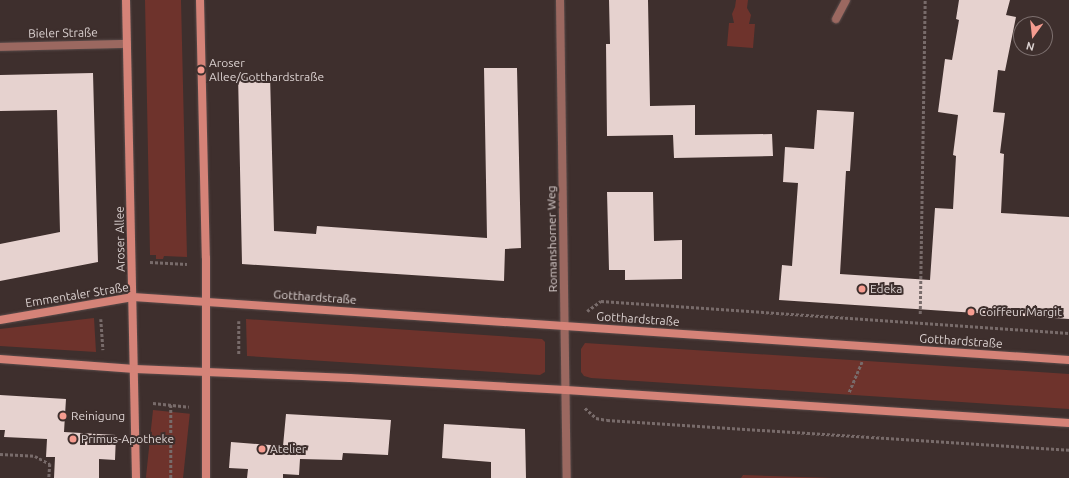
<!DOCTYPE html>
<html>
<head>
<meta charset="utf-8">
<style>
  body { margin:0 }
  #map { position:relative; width:1069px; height:478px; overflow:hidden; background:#3e2f2d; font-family:Ubuntu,sans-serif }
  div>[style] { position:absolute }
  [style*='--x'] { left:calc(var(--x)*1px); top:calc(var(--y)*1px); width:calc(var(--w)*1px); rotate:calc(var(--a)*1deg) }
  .green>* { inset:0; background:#6e332c; transform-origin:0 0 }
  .building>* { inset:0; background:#e6d2cf }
  .path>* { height:2.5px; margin-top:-1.25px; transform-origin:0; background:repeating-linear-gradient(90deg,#786b6a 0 3px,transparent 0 5px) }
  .roads { filter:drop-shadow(0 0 1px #5a4c4b) drop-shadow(0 0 1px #5a4c4b) }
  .service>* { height:8px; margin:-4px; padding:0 4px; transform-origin:4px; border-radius:4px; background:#9b6860 }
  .minor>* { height:8px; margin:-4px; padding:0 4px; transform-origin:4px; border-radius:4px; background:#9b6860 }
  .secondary>* { height:8px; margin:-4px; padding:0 4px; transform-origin:4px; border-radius:4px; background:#d58378 }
  .dots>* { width:11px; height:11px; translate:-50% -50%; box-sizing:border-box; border:2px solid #3e2f2d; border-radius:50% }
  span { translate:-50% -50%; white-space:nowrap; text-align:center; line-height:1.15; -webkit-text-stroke:4px #3e2f2d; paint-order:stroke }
  .street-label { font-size:12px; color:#dcd2d1 }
  .poi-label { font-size:12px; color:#dcd2d1 }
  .left { translate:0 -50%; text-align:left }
  .north { position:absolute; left:1013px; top:16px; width:40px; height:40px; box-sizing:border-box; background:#3e2f2d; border:1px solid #7d706f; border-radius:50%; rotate:195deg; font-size:11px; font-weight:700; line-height:16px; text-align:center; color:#dcd2d1 }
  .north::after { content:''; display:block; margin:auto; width:14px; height:18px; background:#f59c90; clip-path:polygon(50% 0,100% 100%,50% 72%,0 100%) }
</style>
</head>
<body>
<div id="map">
  <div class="green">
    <i style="clip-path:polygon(145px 0,181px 0,187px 257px,164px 256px,163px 259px,156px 259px,156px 255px,150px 255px)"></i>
    <i style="clip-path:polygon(736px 0,748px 0,747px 8px,751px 15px,749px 24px,755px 24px,753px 48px,727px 46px,729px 23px,734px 23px,732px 14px,735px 7px)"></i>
    <i style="clip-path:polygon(94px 318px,96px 352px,0 346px,0 329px)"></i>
    <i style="clip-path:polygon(246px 319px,542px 339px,545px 342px,545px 372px,540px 375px,247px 356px)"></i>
    <i style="clip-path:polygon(585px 343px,1069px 374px,1069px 409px,591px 378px,584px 376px,581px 372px,581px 349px)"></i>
    <i style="left:153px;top:410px;width:37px;height:68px;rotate:6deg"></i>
    <i style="clip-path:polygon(743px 475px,833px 478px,741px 478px)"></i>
  </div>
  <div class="building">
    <i style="clip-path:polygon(609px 0,648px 0,650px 106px,695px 105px,695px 135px,772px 134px,773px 156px,674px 158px,673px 135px,607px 136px,606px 44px,610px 44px)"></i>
    <i style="clip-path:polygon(959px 0,1010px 0,1006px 15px,1016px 17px,1005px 71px,998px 70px,993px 112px,1005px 113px,1000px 153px,1004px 154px,1001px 213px,1069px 217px,1069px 319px,779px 300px,782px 265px,792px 266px,798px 183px,783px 182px,785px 147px,814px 149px,817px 110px,854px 112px,850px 171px,846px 171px,840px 274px,930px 280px,935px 208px,953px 209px,956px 156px,953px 155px,958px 115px,938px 112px,945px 59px,952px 60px,959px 20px,956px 19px)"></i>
    <i style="clip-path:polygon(484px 68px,517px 68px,521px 248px,505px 249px,504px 281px,242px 264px,238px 74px,270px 74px,274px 231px,316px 234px,317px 226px,487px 238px)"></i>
    <i style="clip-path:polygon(93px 73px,98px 262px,0 281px,0 244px,60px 232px,57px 110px,0 111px,0 75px)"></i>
    <i style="clip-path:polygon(607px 192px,653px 192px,654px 241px,682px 240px,682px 279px,625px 280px,625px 270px,609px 270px)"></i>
    <i style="clip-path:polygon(0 395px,66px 399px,64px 432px,116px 435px,115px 460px,99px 459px,99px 478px,54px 478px,55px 457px,46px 457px,47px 439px,4px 437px,5px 430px,0 430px)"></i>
    <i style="clip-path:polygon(286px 414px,391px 420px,388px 455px,343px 453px,342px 460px,300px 459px,299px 475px,283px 474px,283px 478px,247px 478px,248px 469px,229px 468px,231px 442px,283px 446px)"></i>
    <i style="clip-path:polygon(444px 424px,525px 429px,526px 478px,491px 478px,491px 462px,442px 458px)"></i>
  </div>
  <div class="path">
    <i style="--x:150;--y:262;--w:37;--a:3"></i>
    <i style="--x:587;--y:311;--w:17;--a:-36"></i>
    <i style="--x:601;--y:301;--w:469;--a:3.9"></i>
    <i style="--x:920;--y:314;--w:314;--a:-89.1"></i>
    <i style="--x:101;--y:319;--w:31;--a:86"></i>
    <i style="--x:239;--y:321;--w:34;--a:90"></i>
    <i style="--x:849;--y:392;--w:33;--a:-67"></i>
    <i style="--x:153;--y:403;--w:36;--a:6"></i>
    <i style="--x:171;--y:405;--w:73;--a:90"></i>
    <i style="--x:585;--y:408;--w:15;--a:42"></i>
    <i style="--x:596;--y:418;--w:11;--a:10"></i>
    <i style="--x:607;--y:420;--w:463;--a:3.7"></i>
    <i style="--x:0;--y:454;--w:35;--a:3"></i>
    <i style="--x:35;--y:456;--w:17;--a:28"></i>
    <i style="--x:50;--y:464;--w:14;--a:94"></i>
  </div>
  <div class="roads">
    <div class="service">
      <i style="--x:836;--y:19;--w:21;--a:-62"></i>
    </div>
    <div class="minor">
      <i style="--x:560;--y:0;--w:478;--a:89.2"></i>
      <i style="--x:0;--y:47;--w:127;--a:-1.4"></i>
    </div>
    <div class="secondary">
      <i style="--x:126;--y:0;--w:478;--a:88.8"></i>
      <i style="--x:200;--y:0;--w:258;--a:88.7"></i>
      <i style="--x:206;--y:258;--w:220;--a:90"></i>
      <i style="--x:0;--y:320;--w:135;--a:-9.8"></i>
      <i style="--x:133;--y:297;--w:938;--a:3.85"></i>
      <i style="--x:0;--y:359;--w:135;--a:4.2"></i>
      <i style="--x:135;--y:369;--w:215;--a:2.4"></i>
      <i style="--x:350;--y:378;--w:216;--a:3.2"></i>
      <i style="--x:566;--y:390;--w:504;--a:3.75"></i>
    </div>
  </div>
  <div class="dots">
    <i style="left:201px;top:70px;background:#f59c90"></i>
    <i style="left:862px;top:289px;background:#f59c90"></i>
    <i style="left:971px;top:312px;background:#f59c90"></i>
    <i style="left:63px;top:416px;background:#f59c90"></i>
    <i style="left:73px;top:439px;background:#f59c90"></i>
    <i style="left:262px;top:449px;background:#f59c90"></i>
  </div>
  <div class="street-label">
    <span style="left:63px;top:33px;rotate:-1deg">Bieler Straße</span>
    <span style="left:120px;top:239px;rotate:-91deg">Aroser Allee</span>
    <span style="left:552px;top:239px;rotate:-91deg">Romanshorner Weg</span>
    <span style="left:77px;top:295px;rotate:-9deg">Emmentaler Straße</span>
    <span style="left:315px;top:297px;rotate:4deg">Gotthardstraße</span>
    <span style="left:638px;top:319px;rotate:4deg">Gotthardstraße</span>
    <span style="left:961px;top:341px;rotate:4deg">Gotthardstraße</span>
  </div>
  <div class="poi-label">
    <span class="left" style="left:209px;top:70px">Aroser<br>Allee/Gotthardstraße</span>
    <span class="left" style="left:870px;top:289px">Edeka</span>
    <span class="left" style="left:979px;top:312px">Coiffeur Margit</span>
    <span class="left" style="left:71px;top:416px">Reinigung</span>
    <span class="left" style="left:81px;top:439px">Primus-Apotheke</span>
    <span class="left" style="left:270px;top:449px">Atelier</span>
  </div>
  <div class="north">N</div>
</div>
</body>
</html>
